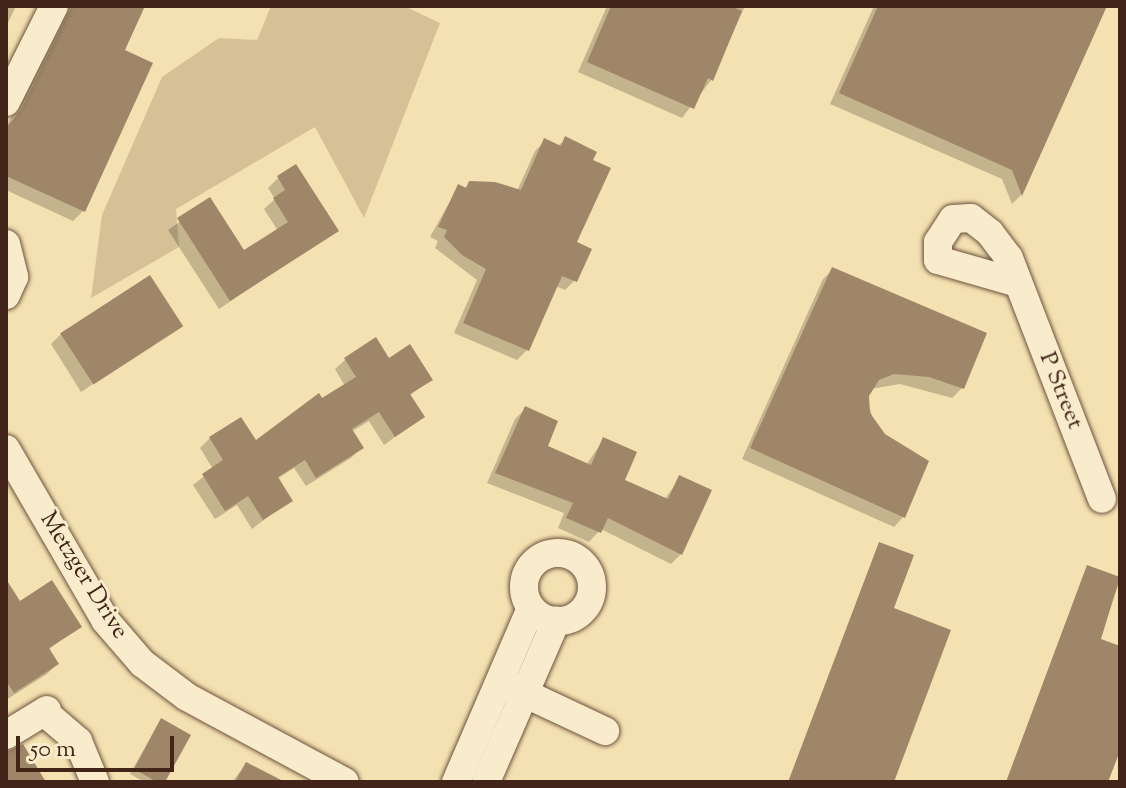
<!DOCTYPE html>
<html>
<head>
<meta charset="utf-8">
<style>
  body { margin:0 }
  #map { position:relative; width:1126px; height:788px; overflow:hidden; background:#f4e1b1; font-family:"Sorts Mill Goudy",serif }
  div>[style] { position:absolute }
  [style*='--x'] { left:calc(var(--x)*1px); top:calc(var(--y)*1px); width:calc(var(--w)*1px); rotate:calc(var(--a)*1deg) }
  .green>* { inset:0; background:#d6c197 }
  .shadow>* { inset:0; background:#0003 }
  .building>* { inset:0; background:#9f8668; transform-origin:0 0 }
  .roads { filter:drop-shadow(0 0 2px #6f533e) drop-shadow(0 0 2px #6f533e) }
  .minor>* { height:28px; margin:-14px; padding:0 14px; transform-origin:14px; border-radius:14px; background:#f8eccc }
  .minor>.ring { margin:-14px; padding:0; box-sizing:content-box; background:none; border:28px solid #f8eccc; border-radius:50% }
  span { translate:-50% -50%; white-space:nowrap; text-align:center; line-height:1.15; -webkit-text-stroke:6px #f8eccc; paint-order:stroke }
  .street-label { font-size:24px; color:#432418 }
  .frame { position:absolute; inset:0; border:8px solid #432418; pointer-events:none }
  .scale { position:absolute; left:16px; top:736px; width:158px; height:36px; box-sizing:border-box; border:4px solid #432418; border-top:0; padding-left:10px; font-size:24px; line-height:28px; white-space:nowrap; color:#432418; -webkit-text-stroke:6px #f8eccc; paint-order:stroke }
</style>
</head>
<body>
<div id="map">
  <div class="green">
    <i style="clip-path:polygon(271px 6px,404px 6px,440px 23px,364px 218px,315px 127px,176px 209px,179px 247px,91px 298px,102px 215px,162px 77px,219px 38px,257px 40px)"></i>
  </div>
  <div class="shadow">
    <i style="clip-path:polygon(6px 6px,16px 6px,6px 27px)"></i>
    <i style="clip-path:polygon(58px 6px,143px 6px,122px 51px,83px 211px,73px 221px,6px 190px,6px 127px,60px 25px)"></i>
    <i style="clip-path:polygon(607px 6px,745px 6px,712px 79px,682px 118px,578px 72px)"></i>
    <i style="clip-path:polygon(874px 6px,1105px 6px,1021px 195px,1012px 204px,1002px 179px,830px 104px)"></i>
    <i style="clip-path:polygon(565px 139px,575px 280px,565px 290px,555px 286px,527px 350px,517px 360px,454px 333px,477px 280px,435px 248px,438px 241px,430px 237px,458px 187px,464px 189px,470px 183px,517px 191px,535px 151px,545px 141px,558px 146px)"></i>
    <i style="clip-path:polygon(278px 178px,336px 231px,219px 309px,168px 230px,210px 200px,243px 253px,278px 231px,264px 209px,275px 199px,268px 188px)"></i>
    <i style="clip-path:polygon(833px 269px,962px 388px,952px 398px,900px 384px,871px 389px,866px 396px,903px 517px,894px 527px,742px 459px,823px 279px)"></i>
    <i style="clip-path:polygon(180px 326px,81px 392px,51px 344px,61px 334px)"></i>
    <i style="clip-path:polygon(345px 360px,388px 361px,431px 379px,409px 396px,422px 417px,384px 445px,369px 421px,351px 432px,361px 448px,351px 458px,306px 486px,294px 468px,277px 479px,290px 500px,252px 529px,237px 505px,215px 519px,193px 485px,213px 469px,200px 448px,210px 438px,256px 443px,345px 386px,335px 369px)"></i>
    <i style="clip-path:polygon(525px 409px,545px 447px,586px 465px,604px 439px,622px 481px,664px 500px,680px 478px,681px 554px,671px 564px,601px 529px,589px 542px,558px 528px,564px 513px,487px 483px,515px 419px)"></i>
    <i style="clip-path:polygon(1087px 567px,1120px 580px,1099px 640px,1120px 648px,1120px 745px,1106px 782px,1006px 782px)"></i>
    <i style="clip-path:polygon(6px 583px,19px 604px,79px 627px,48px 650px,57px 664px,47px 674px,6px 700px)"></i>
    <i style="clip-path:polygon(157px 726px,163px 782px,145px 782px,130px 774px)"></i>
    <i style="clip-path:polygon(246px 764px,280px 782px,232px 782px)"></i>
  </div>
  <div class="building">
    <i style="clip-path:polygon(72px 6px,145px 6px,125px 50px,153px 63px,85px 212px,6px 176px,6px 128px,21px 110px)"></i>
    <i style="clip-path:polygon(611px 6px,731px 6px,742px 11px,713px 81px,708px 78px,694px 109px,587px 62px)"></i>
    <i style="clip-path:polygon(878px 6px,1107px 6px,1022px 196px,1012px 170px,839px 93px)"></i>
    <i style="clip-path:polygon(565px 136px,597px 152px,593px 160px,611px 168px,577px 242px,592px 249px,577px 282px,562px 276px,529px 351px,463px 323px,486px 269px,462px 255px,444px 237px,447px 230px,438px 227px,458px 184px,466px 188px,469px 181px,495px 182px,521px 190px,544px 138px,561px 146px)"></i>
    <i style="clip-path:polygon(296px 164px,339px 231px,230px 301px,177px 218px,210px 197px,244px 250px,288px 222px,273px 198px,285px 190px,277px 176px)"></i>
    <i style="clip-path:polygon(832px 267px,987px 333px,964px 389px,929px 377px,894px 374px,879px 380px,869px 396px,870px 413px,885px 434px,929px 461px,905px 518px,750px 448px)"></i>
    <i style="left:150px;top:275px;width:61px;height:107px;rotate:57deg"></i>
    <i style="clip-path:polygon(376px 337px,389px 358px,410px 344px,433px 380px,410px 394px,425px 417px,395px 437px,379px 412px,352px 429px,364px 448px,316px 478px,305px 460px,278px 477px,293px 501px,263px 520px,248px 496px,225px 511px,202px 474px,223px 460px,209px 437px,241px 417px,256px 440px,319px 393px,322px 398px,356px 377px,344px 358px)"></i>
    <i style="clip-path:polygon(525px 406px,558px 421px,548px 446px,591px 465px,603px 437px,637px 452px,625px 480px,668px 499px,679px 475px,712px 490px,682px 555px,608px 518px,601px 533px,566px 518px,573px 503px,495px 473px)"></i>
    <i style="clip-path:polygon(879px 542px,914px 555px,894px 608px,951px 630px,894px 782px,788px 782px)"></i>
    <i style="clip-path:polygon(1087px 565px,1120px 577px,1101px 639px,1120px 646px,1120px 751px,1108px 782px,1006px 782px)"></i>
    <i style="clip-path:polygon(6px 579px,20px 601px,52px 580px,82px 627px,49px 648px,59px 664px,14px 693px,6px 681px)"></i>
    <i style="clip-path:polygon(161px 718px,191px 735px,165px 782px,157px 782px,134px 769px)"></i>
    <i style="clip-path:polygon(23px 744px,46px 782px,6px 782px,6px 752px)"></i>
    <i style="clip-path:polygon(246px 762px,285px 782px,235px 782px)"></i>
  </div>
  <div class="roads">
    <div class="minor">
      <i style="--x:6;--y:102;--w:107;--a:-63.4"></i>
      <i style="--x:6;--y:244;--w:34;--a:76"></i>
      <i style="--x:14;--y:277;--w:20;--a:114"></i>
      <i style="--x:1018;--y:283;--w:83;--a:-164"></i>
      <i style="--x:938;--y:260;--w:18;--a:-90"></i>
      <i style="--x:938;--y:242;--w:27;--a:-57"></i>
      <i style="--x:953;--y:219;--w:18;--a:-3"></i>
      <i style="--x:971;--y:218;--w:24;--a:38"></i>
      <i style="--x:990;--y:233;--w:31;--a:53"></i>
      <i style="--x:1009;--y:258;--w:258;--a:68.9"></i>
      <i style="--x:6;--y:449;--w:198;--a:59.9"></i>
      <i style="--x:105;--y:620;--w:57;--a:49.3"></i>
      <i style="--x:142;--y:663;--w:56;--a:37.1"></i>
      <i style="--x:187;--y:697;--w:179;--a:28.3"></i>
      <i class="ring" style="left:524px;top:553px;width:40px;height:40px"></i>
      <i style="--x:511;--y:687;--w:104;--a:25.1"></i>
      <i style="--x:44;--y:712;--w:45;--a:40.5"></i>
      <i style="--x:78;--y:741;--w:44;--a:67.5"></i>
      <i style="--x:6;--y:735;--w:48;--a:-31.4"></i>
      <i style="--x:456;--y:782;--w:189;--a:-66.7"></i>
      <i style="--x:486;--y:782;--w:176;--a:-66.5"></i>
    </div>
  </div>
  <div class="street-label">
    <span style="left:1060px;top:391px;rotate:68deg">P Street</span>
    <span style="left:83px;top:576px;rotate:58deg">Metzger Drive</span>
  </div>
  <div class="frame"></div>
  <div class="scale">50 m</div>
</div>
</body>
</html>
